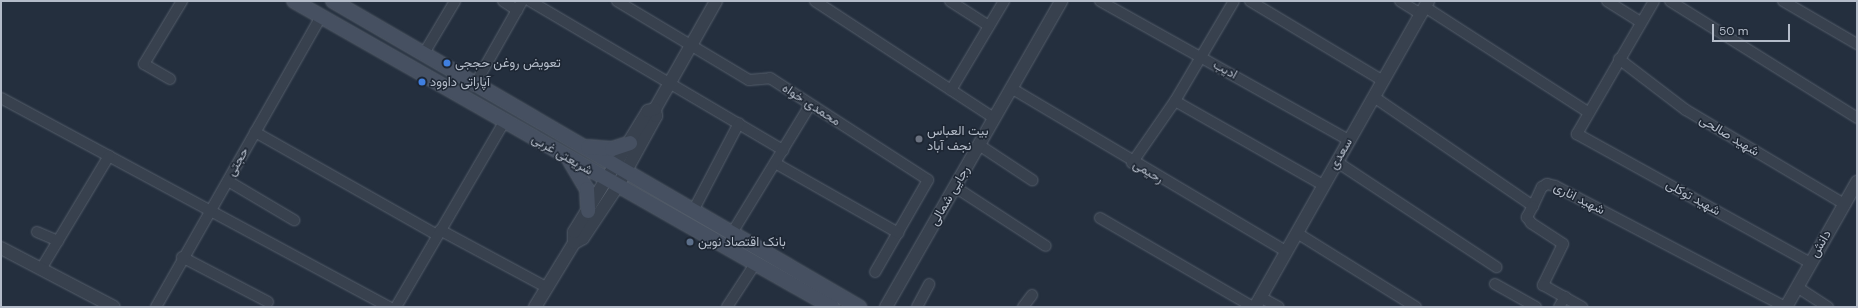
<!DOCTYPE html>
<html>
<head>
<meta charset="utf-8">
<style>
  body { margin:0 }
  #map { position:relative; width:1858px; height:308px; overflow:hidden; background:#242f3e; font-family:"DM Sans",Vazirmatn,sans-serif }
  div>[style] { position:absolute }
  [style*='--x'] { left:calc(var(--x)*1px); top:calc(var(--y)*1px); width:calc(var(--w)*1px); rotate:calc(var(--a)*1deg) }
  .roads { filter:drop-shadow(0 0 1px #565f6c) drop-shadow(0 0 1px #565f6c) }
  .minor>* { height:10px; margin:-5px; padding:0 5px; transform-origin:5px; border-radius:5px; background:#38414e }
  .tertiary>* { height:12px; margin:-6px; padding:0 6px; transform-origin:6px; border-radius:6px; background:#38414e }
  .secondary>* { height:14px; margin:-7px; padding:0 7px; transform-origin:7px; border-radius:7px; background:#465061 }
  .dots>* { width:11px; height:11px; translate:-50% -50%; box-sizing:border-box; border:2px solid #1d2633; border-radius:50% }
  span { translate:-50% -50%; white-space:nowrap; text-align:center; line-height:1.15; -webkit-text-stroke:3px #1d2633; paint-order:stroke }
  .poi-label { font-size:13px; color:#b4bcc9 }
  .left { translate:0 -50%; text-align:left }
  .street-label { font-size:13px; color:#b4bcc9 }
  .frame { position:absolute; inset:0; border:2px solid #b4bcc9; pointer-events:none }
  .scale { position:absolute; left:1712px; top:24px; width:78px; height:18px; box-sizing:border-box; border:2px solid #b4bcc9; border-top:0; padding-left:5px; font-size:12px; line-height:14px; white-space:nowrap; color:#b4bcc9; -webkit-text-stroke:3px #1d2633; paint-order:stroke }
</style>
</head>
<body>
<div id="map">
  <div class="roads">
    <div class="minor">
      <i style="--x:503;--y:1;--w:17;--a:33"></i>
      <i style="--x:530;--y:1;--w:294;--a:30.5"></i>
      <i style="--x:617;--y:1;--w:154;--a:30.9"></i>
      <i style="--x:749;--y:80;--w:21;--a:-5"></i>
      <i style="--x:770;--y:78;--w:188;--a:32.8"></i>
      <i style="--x:928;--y:180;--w:106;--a:119.9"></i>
      <i style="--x:815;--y:1;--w:214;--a:33.2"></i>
      <i style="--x:950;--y:1;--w:46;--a:32.7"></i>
      <i style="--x:1100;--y:1;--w:285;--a:29.2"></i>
      <i style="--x:1250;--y:1;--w:155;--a:31"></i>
      <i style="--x:1400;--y:1;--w:25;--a:32"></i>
      <i style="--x:1607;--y:1;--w:40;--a:32"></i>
      <i style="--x:1654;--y:1;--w:154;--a:120.1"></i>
      <i style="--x:1577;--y:134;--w:267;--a:28.9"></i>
      <i style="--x:1670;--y:1;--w:221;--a:32"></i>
      <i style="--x:1783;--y:1;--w:86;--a:30.2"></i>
      <i style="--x:1425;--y:7;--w:194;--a:32.8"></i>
      <i style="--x:423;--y:55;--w:63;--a:-59.3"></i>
      <i style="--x:1619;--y:59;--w:84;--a:37.3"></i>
      <i style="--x:1686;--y:110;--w:184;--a:30.7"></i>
      <i style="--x:170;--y:79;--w:30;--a:-150"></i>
      <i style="--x:144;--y:64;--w:74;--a:-58.9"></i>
      <i style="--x:474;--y:86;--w:98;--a:-60.5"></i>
      <i style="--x:1011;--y:88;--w:320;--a:30.7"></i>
      <i style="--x:951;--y:90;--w:104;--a:-59.2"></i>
      <i style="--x:1374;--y:97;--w:193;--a:34.4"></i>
      <i style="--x:1533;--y:206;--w:21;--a:-65"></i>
      <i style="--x:1542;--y:187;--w:6;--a:-31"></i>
      <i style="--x:1547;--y:184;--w:8;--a:14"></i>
      <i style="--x:1555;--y:186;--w:260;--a:27.7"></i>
      <i style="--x:1;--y:98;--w:441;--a:28.3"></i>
      <i style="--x:1175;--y:101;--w:170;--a:29.6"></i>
      <i style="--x:255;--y:132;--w:209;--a:29.5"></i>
      <i style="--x:979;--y:145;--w:64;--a:33.4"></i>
      <i style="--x:1337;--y:162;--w:191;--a:33.4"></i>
      <i style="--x:775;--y:163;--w:142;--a:29.6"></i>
      <i style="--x:1132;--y:163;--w:75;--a:-55.3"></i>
      <i style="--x:1175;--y:101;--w:116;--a:-59.5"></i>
      <i style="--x:228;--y:181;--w:77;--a:30.6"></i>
      <i style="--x:955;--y:187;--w:108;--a:33"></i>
      <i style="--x:1533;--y:206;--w:13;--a:119"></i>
      <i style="--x:1527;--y:217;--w:7;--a:56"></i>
      <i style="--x:1531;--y:223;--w:38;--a:33"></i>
      <i style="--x:1563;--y:244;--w:46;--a:116"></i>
      <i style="--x:1543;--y:285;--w:45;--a:29.4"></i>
      <i style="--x:693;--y:211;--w:99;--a:-62.4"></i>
      <i style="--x:1100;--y:218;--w:177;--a:30.2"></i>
      <i style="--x:440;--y:230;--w:120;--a:28.3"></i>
      <i style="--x:37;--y:232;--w:23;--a:23"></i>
      <i style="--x:732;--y:233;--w:150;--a:-58.6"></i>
      <i style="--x:1297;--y:233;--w:140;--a:31.9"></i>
      <i style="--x:182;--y:257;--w:97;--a:27.6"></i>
      <i style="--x:41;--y:269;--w:132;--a:-59"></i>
      <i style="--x:1495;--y:284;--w:47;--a:29.3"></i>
      <i style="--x:1797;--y:287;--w:37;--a:33"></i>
      <i style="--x:1260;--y:297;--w:21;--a:28"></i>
      <i style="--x:156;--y:307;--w:334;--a:-60.4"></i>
      <i style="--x:396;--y:307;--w:214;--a:-59.7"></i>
      <i style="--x:727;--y:307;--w:51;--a:-56.9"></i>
      <i style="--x:917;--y:307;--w:26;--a:-62"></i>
      <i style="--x:1023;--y:307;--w:15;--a:-53"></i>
      <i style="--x:1559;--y:307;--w:12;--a:-59"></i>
    </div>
    <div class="tertiary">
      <i style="--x:574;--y:243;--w:10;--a:-29"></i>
      <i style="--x:583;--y:238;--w:61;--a:-56.3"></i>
      <i style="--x:617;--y:187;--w:81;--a:-61.2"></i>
      <i style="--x:656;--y:116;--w:7;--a:-98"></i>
      <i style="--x:655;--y:109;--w:124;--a:-60.5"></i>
      <i style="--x:1;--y:248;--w:127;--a:27.6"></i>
      <i style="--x:535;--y:307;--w:75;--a:-58.6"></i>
      <i style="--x:574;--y:243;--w:11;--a:-90"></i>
      <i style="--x:574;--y:232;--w:142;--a:-58.6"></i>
      <i style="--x:648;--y:111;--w:7;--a:-16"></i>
      <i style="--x:886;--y:307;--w:353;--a:-60.2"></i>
      <i style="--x:1255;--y:307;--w:352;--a:-60.5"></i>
      <i style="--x:1786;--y:307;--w:144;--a:-60.4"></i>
    </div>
    <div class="secondary">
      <i style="--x:294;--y:1;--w:619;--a:29.63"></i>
      <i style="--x:333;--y:1;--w:609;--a:30.19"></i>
      <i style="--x:588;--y:147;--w:24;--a:5"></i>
      <i style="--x:612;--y:149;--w:19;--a:-18"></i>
      <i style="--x:570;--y:161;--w:33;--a:59"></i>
      <i style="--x:587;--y:189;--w:22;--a:87"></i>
    </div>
  </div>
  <div class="dots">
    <i style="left:447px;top:63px;background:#3f7fe0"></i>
    <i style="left:422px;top:82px;background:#3f7fe0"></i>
    <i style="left:919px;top:139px;background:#6b7280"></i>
    <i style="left:690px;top:242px;background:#5c6f8a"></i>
  </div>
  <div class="poi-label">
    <span class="left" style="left:455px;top:63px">تعویض روغن حججی</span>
    <span class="left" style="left:430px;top:82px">آپاراتی داوود</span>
    <span class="left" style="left:927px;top:139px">بیت العباس<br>نجف آباد</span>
    <span class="left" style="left:698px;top:242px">بانک اقتصاد نوین</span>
  </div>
  <div class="street-label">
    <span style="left:1225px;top:70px;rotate:29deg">ادیب</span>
    <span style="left:811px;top:105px;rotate:33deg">محمدی خواه</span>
    <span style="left:1729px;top:136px;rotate:31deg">شهید صالحی</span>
    <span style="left:1341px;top:154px;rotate:-60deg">سعدی</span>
    <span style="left:562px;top:155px;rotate:30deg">شریعتی غربی</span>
    <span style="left:238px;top:162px;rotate:-60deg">حجتی</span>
    <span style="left:1148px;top:172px;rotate:31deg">رحیمی</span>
    <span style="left:950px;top:196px;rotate:-60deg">رجایی شمالی</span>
    <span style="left:1693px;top:198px;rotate:29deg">شهید توکلی</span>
    <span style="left:1579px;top:199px;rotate:27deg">شهید اناری</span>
    <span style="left:1821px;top:244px;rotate:-60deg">دانش</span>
  </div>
  <div class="frame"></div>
  <div class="scale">50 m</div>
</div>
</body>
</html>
